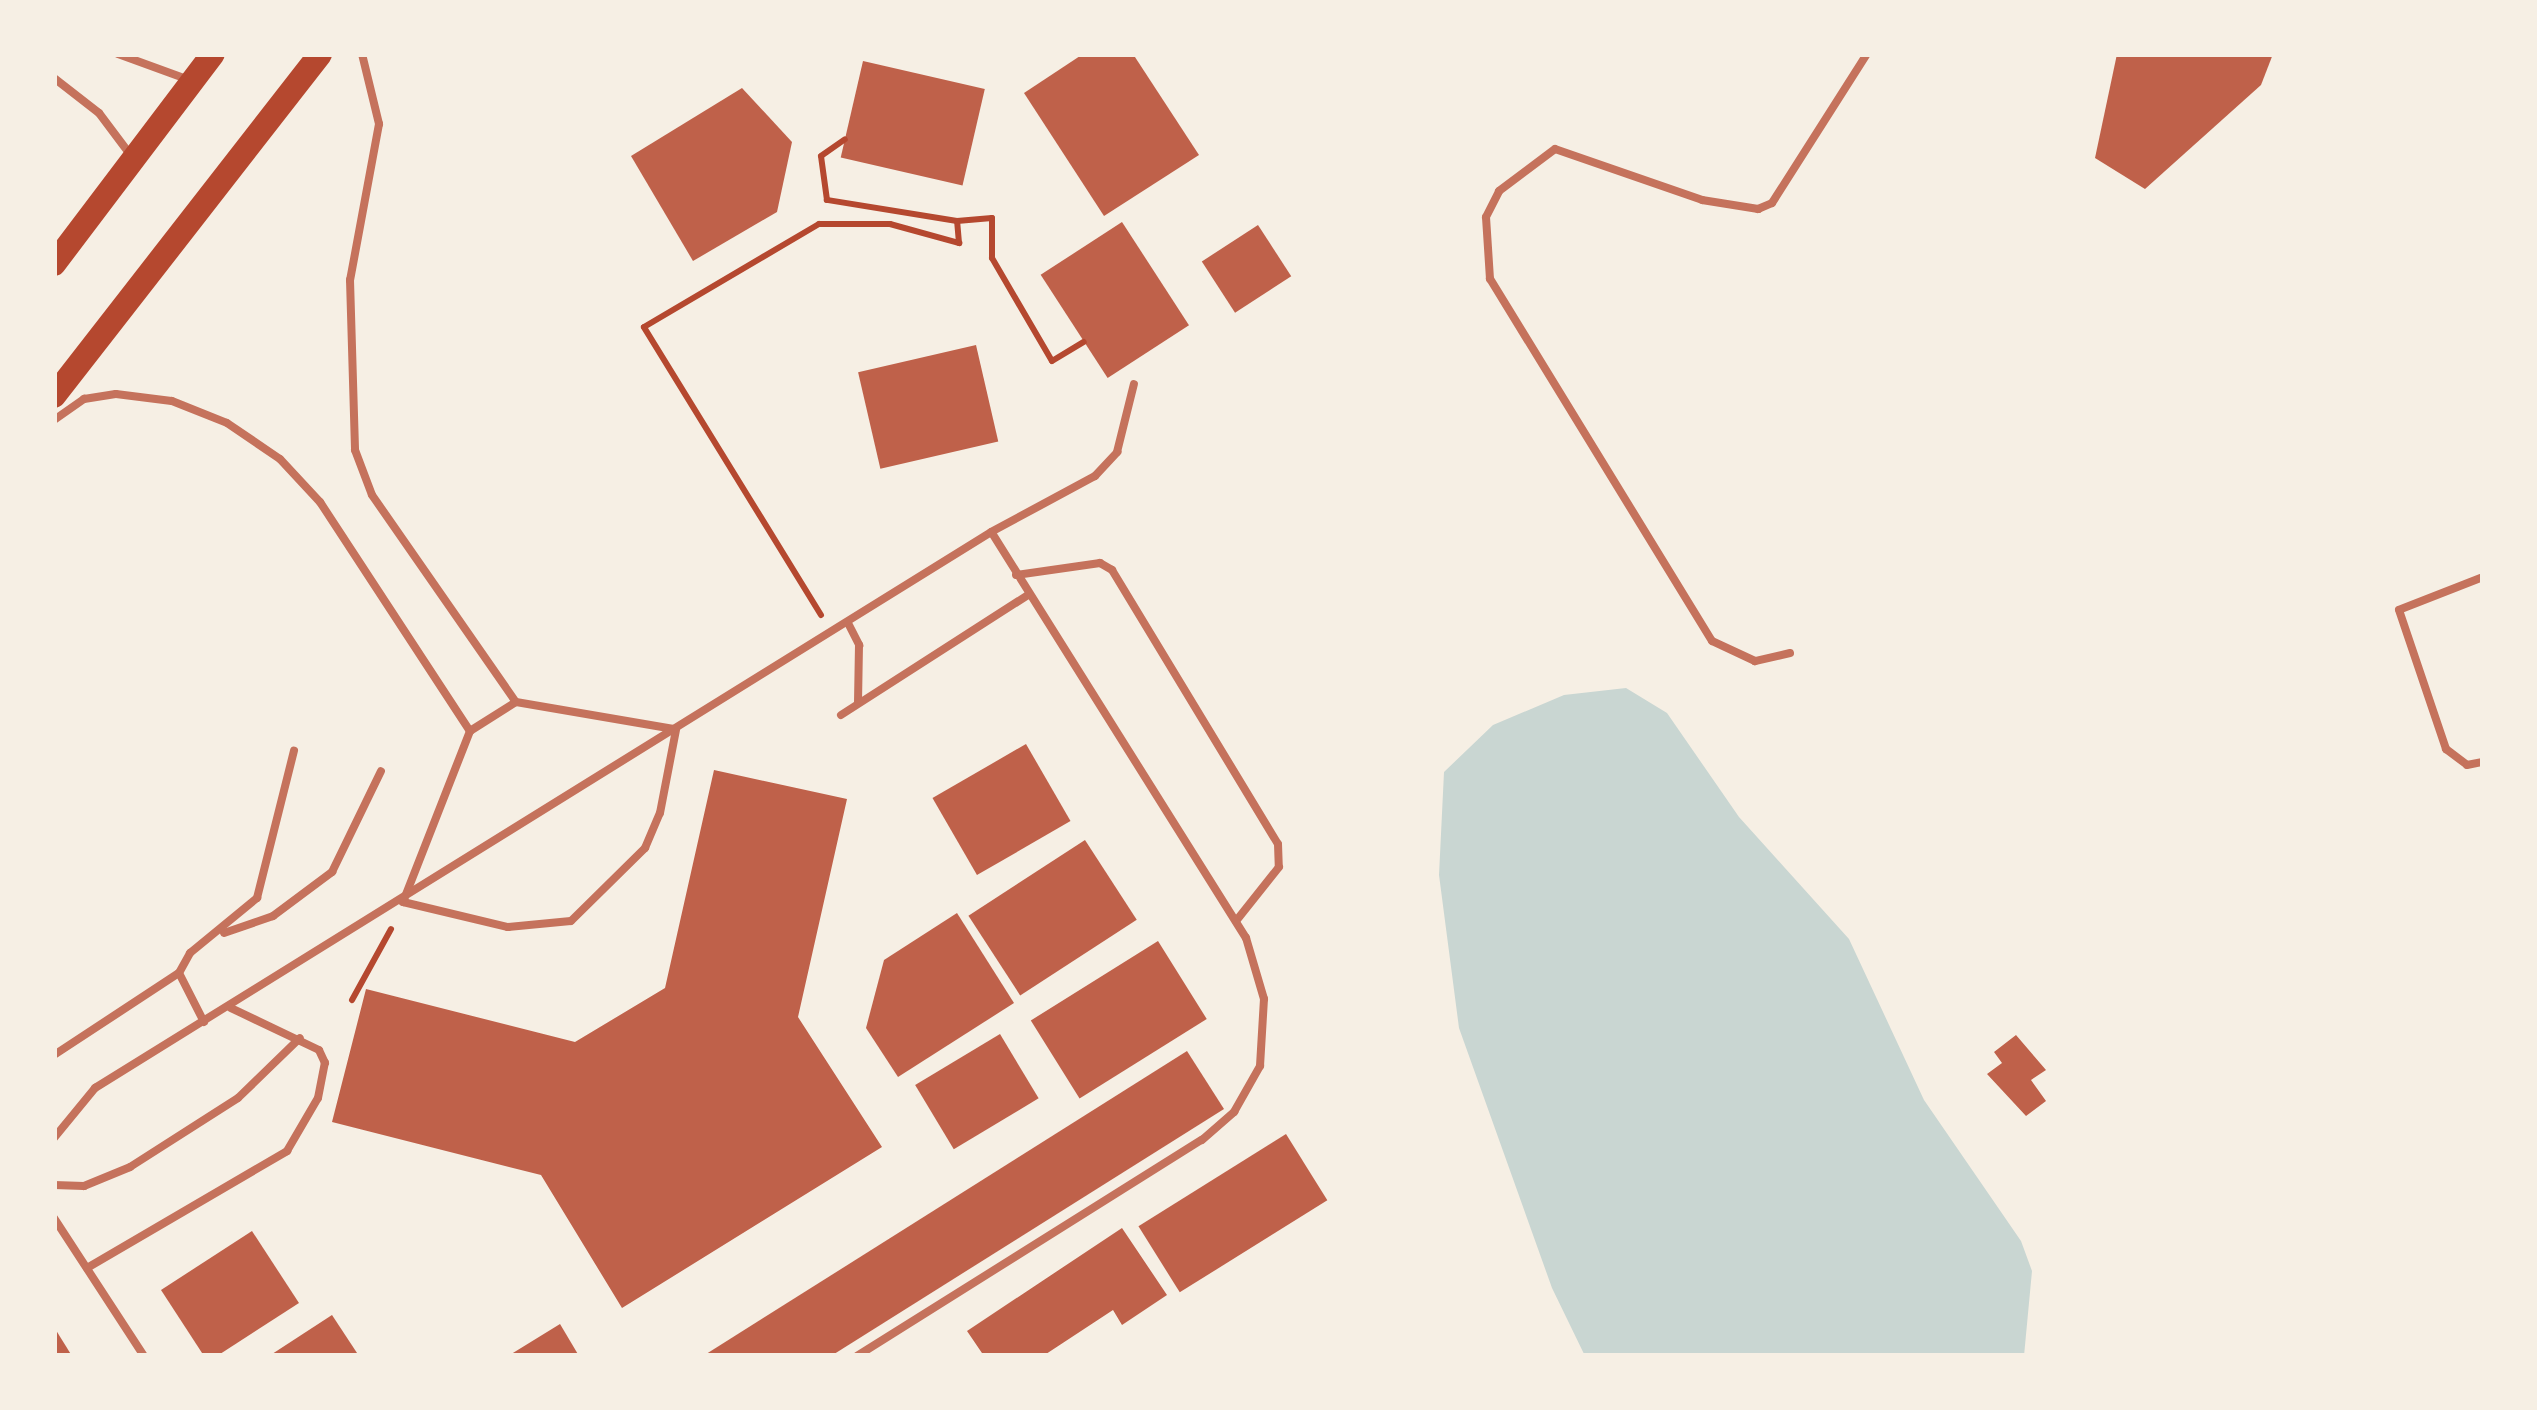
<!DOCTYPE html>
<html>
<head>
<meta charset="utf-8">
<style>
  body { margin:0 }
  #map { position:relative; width:2537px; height:1410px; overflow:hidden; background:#f6efe4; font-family:Mulish,sans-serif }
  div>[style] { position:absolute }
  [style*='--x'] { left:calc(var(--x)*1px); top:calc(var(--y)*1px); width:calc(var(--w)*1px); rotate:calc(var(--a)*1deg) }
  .water>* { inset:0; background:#c9d6d2 }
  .building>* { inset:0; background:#bf614a; transform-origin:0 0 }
  .path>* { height:6px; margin:-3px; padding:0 3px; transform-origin:3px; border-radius:3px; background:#b5482f }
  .service>* { height:8px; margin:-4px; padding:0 4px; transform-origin:4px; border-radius:4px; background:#c5725c }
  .trunk>* { height:24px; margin:-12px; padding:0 12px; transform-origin:12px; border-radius:12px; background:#b5482f }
  span { translate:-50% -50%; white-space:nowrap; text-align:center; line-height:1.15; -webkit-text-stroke:12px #f6efe4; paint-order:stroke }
  .frame { position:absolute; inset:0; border:57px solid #f6efe4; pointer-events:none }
</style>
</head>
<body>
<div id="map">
  <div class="water">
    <i style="clip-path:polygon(1626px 688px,1667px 713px,1739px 817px,1849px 939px,1924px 1100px,2021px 1241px,2032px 1271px,2024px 1356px,1585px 1356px,1552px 1288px,1459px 1028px,1439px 875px,1444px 772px,1493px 725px,1564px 695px)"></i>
  </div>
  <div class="building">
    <i style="clip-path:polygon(1083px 54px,1133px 54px,1199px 155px,1104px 216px,1024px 93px)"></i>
    <i style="clip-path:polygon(2117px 54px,2273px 54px,2261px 85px,2145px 189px,2095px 158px)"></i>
    <i style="left:863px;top:61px;width:125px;height:99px;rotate:13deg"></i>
    <i style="clip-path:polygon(742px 88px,792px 142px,777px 212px,693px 261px,631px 156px)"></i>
    <i style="left:1122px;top:222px;width:123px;height:97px;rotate:57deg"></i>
    <i style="left:1258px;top:225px;width:61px;height:67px;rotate:57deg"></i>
    <i style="left:976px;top:345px;width:99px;height:121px;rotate:77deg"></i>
    <i style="left:1026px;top:744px;width:89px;height:108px;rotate:60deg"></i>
    <i style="clip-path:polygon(714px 770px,847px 799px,798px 1017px,882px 1147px,622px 1308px,541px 1175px,332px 1122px,366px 989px,575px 1042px,665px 988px)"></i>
    <i style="left:1085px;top:840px;width:95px;height:139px;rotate:57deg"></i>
    <i style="clip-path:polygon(957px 913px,1014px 1003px,898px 1077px,866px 1028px,884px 960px)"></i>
    <i style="left:1158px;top:941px;width:92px;height:150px;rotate:58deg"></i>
    <i style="left:1000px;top:1034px;width:75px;height:99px;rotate:59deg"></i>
    <i style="clip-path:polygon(2016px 1035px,2046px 1070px,2031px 1080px,2046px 1101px,2026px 1116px,1987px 1074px,2002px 1063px,1994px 1052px)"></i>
    <i style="clip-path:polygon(1187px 1051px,1224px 1109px,831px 1356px,703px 1356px)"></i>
    <i style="left:1286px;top:1134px;width:78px;height:174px;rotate:58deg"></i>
    <i style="clip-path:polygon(1122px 1228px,1167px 1295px,1122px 1325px,1113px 1310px,1043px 1356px,984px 1356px,967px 1331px)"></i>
    <i style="clip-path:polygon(252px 1231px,299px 1303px,217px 1356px,204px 1356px,161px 1290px)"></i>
    <i style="clip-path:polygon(332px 1315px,359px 1356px,269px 1356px)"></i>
    <i style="clip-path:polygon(560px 1324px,579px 1356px,508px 1356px)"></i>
    <i style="clip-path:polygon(54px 1327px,72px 1356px,54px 1356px)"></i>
  </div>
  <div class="path">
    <i style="--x:957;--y:221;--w:35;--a:-5"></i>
    <i style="--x:992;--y:218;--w:40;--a:90"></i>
    <i style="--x:992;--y:258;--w:119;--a:59.8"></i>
    <i style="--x:1052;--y:361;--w:37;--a:-31"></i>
    <i style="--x:821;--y:615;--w:338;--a:-121.6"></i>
    <i style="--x:644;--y:327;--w:203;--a:-30.5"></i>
    <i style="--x:819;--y:224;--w:71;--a:0"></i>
    <i style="--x:890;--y:224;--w:72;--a:15.4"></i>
    <i style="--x:959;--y:243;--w:22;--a:-95"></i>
    <i style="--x:957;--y:221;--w:132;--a:-170.8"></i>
    <i style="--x:827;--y:200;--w:44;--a:-97.8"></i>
    <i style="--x:821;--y:156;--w:29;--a:-35"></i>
    <i style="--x:352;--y:1000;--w:81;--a:-61.2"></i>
  </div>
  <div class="service">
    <i style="--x:118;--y:54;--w:76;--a:20.1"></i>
    <i style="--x:362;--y:54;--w:72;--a:76.3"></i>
    <i style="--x:379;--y:124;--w:159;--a:100.5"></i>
    <i style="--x:350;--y:280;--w:170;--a:88.3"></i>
    <i style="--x:355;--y:450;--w:48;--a:69.3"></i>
    <i style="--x:372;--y:495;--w:252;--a:55.2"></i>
    <i style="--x:54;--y:78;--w:57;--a:37.9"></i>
    <i style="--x:99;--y:113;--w:55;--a:53.1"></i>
    <i style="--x:54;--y:420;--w:37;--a:-35"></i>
    <i style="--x:84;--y:399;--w:32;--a:-9"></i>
    <i style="--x:116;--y:394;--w:56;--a:7.1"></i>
    <i style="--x:172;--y:401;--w:59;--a:21.8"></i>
    <i style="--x:227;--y:423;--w:64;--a:34.2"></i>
    <i style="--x:280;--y:459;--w:59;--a:47.1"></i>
    <i style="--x:320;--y:502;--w:274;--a:56.8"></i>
    <i style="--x:1016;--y:575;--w:85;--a:-8.1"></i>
    <i style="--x:1100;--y:563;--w:14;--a:30"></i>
    <i style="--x:1112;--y:570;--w:320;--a:58.8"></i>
    <i style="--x:1278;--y:844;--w:23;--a:88"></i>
    <i style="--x:1279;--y:867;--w:69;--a:128.5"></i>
    <i style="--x:2483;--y:577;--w:90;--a:158.6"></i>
    <i style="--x:2399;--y:610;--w:147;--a:71.3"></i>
    <i style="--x:2446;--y:749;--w:26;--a:37"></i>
    <i style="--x:2467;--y:765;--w:16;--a:-11"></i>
    <i style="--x:848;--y:623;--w:25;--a:63"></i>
    <i style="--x:859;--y:645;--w:57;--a:91"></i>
    <i style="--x:1790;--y:653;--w:36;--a:167"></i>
    <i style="--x:1755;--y:661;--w:47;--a:-155.1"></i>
    <i style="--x:1712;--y:641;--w:425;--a:-121.5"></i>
    <i style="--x:1490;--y:279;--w:62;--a:-93.7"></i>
    <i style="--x:1486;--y:217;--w:29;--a:-63"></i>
    <i style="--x:1499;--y:191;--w:70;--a:-36.9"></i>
    <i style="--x:1555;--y:149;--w:156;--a:19.1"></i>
    <i style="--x:1702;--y:200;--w:57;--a:9.1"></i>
    <i style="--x:1758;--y:209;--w:15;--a:-23"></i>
    <i style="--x:1772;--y:203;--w:177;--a:-57.5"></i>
    <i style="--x:841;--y:715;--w:222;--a:-32.7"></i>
    <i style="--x:403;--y:902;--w:184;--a:-68.6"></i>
    <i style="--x:470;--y:731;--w:54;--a:-32.2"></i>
    <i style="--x:516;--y:702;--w:160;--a:9.7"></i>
    <i style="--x:403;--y:902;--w:108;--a:13.4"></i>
    <i style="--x:508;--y:927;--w:63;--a:-5.4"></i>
    <i style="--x:571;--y:921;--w:104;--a:-44.6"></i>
    <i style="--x:645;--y:848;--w:38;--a:-67"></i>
    <i style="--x:660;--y:813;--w:85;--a:-79.1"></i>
    <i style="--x:224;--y:933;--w:52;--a:-19.1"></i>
    <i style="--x:273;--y:916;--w:74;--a:-36.7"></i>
    <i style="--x:332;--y:872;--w:112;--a:-64.1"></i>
    <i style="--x:204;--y:1022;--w:55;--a:-117"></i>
    <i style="--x:179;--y:973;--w:23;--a:-61"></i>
    <i style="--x:190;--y:953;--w:87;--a:-39.4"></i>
    <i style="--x:257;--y:898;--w:152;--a:-75.9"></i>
    <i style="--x:54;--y:1055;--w:149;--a:-33.3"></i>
    <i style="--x:54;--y:1138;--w:65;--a:-50.6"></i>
    <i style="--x:95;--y:1088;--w:1054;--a:-31.82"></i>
    <i style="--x:991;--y:532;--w:118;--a:-28.3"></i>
    <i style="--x:1095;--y:476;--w:33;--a:-47"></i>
    <i style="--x:1117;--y:452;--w:70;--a:-76"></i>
    <i style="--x:54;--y:1185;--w:30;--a:2"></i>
    <i style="--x:84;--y:1186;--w:50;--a:-22.4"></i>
    <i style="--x:130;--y:1167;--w:128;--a:-32.6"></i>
    <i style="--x:238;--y:1098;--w:86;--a:-44.1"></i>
    <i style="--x:54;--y:1218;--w:165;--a:56.9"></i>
    <i style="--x:87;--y:1268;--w:232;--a:-30.3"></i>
    <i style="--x:287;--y:1151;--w:61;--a:-59.7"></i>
    <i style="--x:318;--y:1098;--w:36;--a:-79"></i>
    <i style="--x:325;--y:1063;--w:14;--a:-115"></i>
    <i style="--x:319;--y:1050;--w:98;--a:-154.5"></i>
    <i style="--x:857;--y:1356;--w:407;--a:-32.1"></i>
    <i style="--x:1202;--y:1140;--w:43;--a:-41.2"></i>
    <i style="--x:1234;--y:1112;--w:53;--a:-60.5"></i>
    <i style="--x:1260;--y:1066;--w:67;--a:-86.6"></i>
    <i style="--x:1264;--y:999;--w:64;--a:-106.4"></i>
    <i style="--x:1246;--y:938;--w:479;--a:-122.1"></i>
  </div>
  <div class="trunk">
    <i style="--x:54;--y:264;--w:263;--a:-52.9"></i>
    <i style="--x:54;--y:396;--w:433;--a:-52.1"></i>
  </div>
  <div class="frame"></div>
</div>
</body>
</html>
